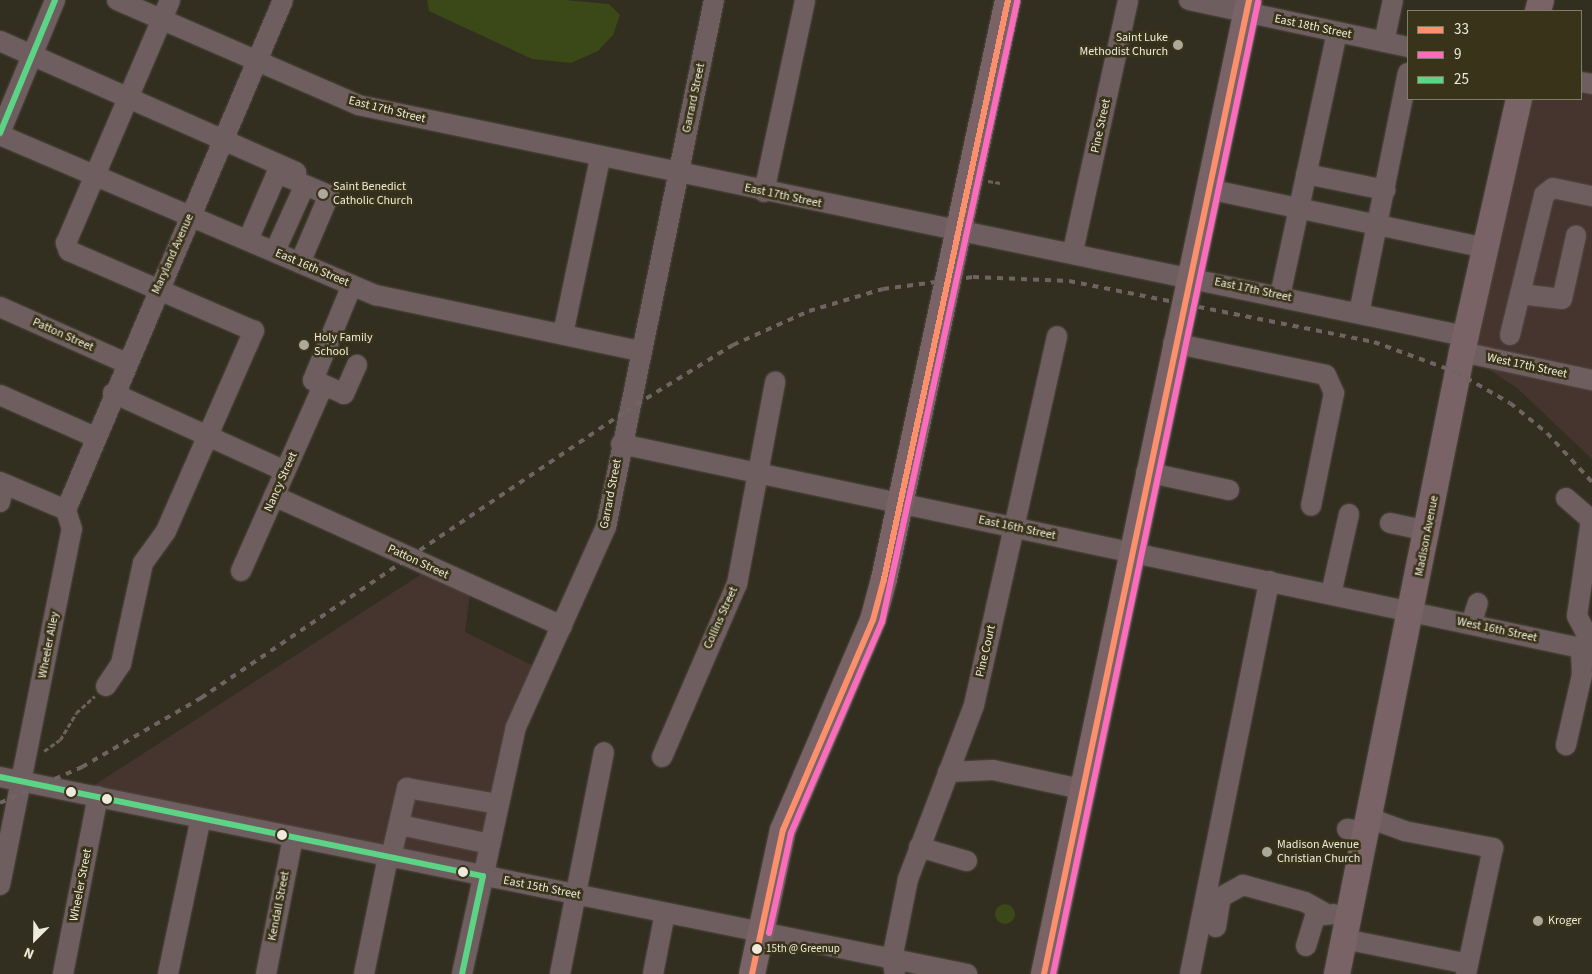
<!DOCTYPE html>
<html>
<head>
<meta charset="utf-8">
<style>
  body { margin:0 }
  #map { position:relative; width:1592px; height:974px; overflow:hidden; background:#322e20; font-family:"Source Sans 3",sans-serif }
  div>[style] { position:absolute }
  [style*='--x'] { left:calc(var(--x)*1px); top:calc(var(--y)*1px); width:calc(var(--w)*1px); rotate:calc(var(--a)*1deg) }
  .industrial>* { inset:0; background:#46342f }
  .green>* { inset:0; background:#3b4817 }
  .round { border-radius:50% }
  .path>* { height:2.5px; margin-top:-1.25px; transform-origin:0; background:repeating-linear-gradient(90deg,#6c615d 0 5px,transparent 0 7.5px) }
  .roads { filter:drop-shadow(0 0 1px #4f4b40) drop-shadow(0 0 1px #4f4b40) }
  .minor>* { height:20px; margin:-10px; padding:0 10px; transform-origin:10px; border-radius:10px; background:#6f5e60 }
  .major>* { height:26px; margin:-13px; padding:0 13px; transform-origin:13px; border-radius:13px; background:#796366 }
  .rail>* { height:4px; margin-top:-2px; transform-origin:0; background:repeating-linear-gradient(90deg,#6e6461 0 6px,transparent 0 12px) }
  .bus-1>* { height:6px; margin:-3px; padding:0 3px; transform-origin:3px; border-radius:3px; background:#fd906c }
  .bus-2>* { height:6px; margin:-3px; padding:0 3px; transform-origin:3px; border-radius:3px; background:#fb6dba }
  .bus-3>* { height:6px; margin:-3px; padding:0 3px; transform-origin:3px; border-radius:3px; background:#5cd486 }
  .dots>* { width:14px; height:14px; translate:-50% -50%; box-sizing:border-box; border:2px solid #393319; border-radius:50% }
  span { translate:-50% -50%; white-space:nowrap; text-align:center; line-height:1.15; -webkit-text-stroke:5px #393319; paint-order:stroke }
  .bus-label { font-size:11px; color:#efebdc }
  .left { translate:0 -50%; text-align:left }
  .street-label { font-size:12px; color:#efebdc }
  .poi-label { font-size:12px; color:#efebdc }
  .right { translate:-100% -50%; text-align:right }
  .legend { position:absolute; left:1407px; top:10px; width:175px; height:90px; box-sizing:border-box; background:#393319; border:1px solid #827d67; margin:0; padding:6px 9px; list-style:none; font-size:15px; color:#efebdc }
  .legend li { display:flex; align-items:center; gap:10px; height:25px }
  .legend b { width:25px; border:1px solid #827d67 }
  .north { position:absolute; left:10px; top:914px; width:50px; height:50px; -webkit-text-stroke:4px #393319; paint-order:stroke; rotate:203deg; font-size:14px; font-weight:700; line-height:20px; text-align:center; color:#efebdc }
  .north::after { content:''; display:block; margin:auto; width:18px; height:22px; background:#efebdc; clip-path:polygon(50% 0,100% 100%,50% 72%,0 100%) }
</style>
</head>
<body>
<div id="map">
  <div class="industrial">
    <i style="clip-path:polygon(1581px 82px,1592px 84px,1592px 459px,1517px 388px,1462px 352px,1519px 99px,1581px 99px)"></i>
    <i style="clip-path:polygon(431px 568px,471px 586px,465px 632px,544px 671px,522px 711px,483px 876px,82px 793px)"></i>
  </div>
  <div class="green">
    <i style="clip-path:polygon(427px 0,565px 0,609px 4px,620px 15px,613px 35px,598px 51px,571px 63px,532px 59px,429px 11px)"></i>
    <i class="round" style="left:995px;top:904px;width:20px;height:20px"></i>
  </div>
  <div class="path">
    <i style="--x:988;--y:181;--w:13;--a:9"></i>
    <i style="--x:44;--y:751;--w:19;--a:-35"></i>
    <i style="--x:60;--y:740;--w:31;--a:-59"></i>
    <i style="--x:76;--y:713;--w:25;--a:-42"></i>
  </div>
  <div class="roads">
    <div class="minor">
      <i style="--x:117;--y:0;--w:263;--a:23.5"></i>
      <i style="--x:358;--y:105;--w:1131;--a:11.79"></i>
      <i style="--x:1189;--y:0;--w:224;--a:12.1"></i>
      <i style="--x:0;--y:41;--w:324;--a:23.9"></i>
      <i style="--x:1384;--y:42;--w:43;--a:-77.9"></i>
      <i style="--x:1581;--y:82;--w:11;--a:10"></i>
      <i style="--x:0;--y:133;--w:144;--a:-67.5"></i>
      <i style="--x:0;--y:135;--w:409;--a:23.1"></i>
      <i style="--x:376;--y:295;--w:269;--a:12"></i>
      <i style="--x:1306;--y:174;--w:81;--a:11.4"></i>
      <i style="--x:1208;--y:189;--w:284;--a:12"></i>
      <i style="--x:764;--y:192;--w:196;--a:-77.9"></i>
      <i style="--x:248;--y:240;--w:73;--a:-66.6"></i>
      <i style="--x:277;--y:173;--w:22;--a:22"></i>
      <i style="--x:275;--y:251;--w:72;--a:-65.6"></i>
      <i style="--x:305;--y:185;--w:26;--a:23"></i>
      <i style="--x:329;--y:195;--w:74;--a:113.1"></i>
      <i style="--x:1073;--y:251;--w:257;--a:-77.6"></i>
      <i style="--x:352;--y:285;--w:103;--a:112.3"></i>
      <i style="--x:313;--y:380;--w:34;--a:24"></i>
      <i style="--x:344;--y:394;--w:32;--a:-66"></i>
      <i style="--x:1520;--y:294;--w:42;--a:6.8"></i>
      <i style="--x:1562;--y:299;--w:65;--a:-77.5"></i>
      <i style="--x:1280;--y:296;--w:270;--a:-77.8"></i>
      <i style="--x:0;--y:307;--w:138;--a:24"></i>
      <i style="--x:1359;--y:313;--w:245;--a:-78.5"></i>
      <i style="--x:563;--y:334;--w:180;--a:-78.1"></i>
      <i style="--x:1510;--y:335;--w:144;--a:-76.3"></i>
      <i style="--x:1544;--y:195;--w:11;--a:-38"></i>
      <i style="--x:1553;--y:188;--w:40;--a:12"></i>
      <i style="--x:1173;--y:343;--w:156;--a:11.8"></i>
      <i style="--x:1326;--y:375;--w:20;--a:66"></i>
      <i style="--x:1334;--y:393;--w:115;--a:101.5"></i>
      <i style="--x:1462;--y:352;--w:133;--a:12.2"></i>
      <i style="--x:113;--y:393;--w:189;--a:24.4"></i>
      <i style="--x:0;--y:395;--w:104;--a:23.9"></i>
      <i style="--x:621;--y:444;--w:981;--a:12"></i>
      <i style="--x:1581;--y:648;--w:27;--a:88"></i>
      <i style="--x:1582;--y:675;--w:72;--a:102.9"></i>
      <i style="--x:1146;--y:472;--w:85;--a:12.2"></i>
      <i style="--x:0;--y:482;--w:72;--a:23"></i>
      <i style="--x:274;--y:496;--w:316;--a:24.3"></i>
      <i style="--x:1566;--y:498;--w:33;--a:41"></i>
      <i style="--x:1591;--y:520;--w:97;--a:98.3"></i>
      <i style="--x:1577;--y:616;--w:24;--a:62"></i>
      <i style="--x:1588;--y:637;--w:20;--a:99"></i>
      <i style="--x:1585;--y:657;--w:6;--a:0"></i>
      <i style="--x:0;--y:502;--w:18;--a:-77"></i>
      <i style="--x:66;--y:510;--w:554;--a:-66.95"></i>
      <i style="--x:1390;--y:523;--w:40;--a:12"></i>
      <i style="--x:241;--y:571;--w:195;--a:-66.1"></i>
      <i style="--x:1331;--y:594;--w:82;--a:-77.3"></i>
      <i style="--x:1471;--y:624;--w:22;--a:-72"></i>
      <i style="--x:106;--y:686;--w:27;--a:-56"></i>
      <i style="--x:121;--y:664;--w:103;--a:-77.7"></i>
      <i style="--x:143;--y:563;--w:39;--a:-54"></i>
      <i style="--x:166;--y:531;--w:219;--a:-66.3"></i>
      <i style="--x:254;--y:331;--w:202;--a:-156.6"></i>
      <i style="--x:69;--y:251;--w:9;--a:-111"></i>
      <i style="--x:66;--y:243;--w:264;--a:-66.8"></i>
      <i style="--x:662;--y:757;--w:189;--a:-66.6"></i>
      <i style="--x:737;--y:584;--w:206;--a:-79.3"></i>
      <i style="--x:948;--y:772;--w:45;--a:-2.5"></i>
      <i style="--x:993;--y:770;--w:90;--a:12.2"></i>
      <i style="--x:0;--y:777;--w:987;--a:11.51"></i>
      <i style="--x:1369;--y:818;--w:37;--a:20"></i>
      <i style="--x:1404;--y:831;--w:91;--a:10.8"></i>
      <i style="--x:1493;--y:848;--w:129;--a:102.1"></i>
      <i style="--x:400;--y:825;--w:92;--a:11.9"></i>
      <i style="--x:1347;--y:829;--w:20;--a:9"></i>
      <i style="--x:919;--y:847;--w:50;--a:16.3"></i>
      <i style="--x:391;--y:857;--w:71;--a:-76.9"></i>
      <i style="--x:407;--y:788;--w:92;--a:10"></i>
      <i style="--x:0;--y:885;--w:363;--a:-78.6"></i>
      <i style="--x:72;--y:529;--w:20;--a:-108"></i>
      <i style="--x:1216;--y:927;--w:30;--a:-81"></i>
      <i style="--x:1221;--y:897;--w:25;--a:-29"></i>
      <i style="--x:1243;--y:885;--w:64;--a:15.3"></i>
      <i style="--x:1305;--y:902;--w:21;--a:29"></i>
      <i style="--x:1344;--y:939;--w:126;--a:11.4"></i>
      <i style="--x:1306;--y:946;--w:31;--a:-73"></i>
      <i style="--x:1315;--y:916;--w:18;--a:-6"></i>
      <i style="--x:63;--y:974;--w:181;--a:-78.9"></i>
      <i style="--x:168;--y:974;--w:159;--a:-78.1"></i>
      <i style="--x:266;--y:974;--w:139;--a:-78.8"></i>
      <i style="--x:364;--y:974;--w:119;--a:-78.4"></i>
      <i style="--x:462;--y:974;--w:253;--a:-77.7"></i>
      <i style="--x:516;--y:727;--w:219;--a:-65.8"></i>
      <i style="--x:606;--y:527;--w:538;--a:-78.42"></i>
      <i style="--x:560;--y:974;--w:226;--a:-78.8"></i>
      <i style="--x:653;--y:974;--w:62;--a:-78.9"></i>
      <i style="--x:895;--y:974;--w:15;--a:-101"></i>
      <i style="--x:892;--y:959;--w:82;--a:-78.7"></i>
      <i style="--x:908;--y:879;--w:186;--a:-69.2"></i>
      <i style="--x:974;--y:705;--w:378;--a:-77.3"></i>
      <i style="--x:1190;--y:974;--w:401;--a:-78.6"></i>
    </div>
    <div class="major">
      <i style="--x:1538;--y:11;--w:11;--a:-75"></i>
      <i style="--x:752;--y:974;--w:147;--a:-77.9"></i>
      <i style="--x:783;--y:830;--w:228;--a:-66.8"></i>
      <i style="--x:873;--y:620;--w:42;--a:-75"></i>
      <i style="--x:884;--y:579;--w:592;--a:-77.91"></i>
      <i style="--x:1044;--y:974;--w:995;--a:-78.11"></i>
      <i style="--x:1337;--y:974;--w:634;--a:-78.64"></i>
      <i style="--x:1462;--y:352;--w:259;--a:-77.3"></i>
    </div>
  </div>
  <div class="rail">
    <i style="--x:0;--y:803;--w:90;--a:-23.7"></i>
    <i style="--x:82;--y:767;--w:138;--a:-30.1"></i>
    <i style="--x:201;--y:698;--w:513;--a:-34.03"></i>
    <i style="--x:626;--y:411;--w:126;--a:-31.7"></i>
    <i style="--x:733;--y:345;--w:83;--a:-24.1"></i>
    <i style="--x:809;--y:311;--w:77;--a:-16.6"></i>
    <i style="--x:883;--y:289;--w:91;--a:-7.6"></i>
    <i style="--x:973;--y:277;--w:96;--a:2.4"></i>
    <i style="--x:1069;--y:281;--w:311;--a:11.3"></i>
    <i style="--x:1374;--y:342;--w:87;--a:20.1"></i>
    <i style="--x:1456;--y:372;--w:62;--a:29.9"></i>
    <i style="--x:1510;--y:403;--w:48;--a:39"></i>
    <i style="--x:1547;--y:433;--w:67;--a:47.4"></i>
  </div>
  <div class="bus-1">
    <i style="--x:752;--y:974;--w:147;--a:-77.9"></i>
    <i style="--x:783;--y:830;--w:228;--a:-66.8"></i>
    <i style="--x:873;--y:620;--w:42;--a:-75"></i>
    <i style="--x:884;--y:579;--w:592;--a:-77.91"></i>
    <i style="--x:1044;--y:974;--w:995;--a:-78.11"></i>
  </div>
  <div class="bus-2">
    <i style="--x:769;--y:933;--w:102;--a:-77.6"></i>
    <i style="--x:791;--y:833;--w:230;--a:-66.7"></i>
    <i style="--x:882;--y:622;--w:635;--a:-77.72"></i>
    <i style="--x:1053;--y:974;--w:993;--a:-78.09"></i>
  </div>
  <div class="bus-3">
    <i style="--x:0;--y:133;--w:144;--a:-67.5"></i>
    <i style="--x:0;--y:777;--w:493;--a:11.6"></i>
    <i style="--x:483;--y:876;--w:100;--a:102.1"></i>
  </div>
  <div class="dots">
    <i style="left:1178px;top:45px;background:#ada99a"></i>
    <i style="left:323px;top:194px;background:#ada99a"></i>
    <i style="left:304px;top:345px;background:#ada99a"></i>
    <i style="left:71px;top:792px;background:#efebdc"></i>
    <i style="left:107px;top:799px;background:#efebdc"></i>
    <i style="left:282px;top:835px;background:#efebdc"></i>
    <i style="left:1267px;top:852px;background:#ada99a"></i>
    <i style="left:463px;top:872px;background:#efebdc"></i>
    <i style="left:1538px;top:921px;background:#ada99a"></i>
    <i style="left:757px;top:949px;background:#efebdc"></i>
  </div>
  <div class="bus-label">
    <span class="left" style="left:766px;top:949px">15th @ Greenup</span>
  </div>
  <div class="street-label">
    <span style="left:1313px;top:27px;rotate:12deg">East 18th Street</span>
    <span style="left:694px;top:98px;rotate:-78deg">Garrard Street</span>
    <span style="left:387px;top:110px;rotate:14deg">East 17th Street</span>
    <span style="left:1101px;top:126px;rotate:-78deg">Pine Street</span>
    <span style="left:783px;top:196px;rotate:12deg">East 17th Street</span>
    <span style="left:173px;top:254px;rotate:-66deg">Maryland Avenue</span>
    <span style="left:312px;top:268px;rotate:23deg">East 16th Street</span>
    <span style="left:1253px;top:290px;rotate:12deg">East 17th Street</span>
    <span style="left:63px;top:335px;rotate:24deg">Patton Street</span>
    <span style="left:1527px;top:366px;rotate:12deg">West 17th Street</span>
    <span style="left:281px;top:482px;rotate:-66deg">Nancy Street</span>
    <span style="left:611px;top:494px;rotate:-79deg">Garrard Street</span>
    <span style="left:1017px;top:528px;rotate:12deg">East 16th Street</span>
    <span style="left:1427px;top:536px;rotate:-79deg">Madison Avenue</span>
    <span style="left:418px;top:562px;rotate:25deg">Patton Street</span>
    <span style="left:721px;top:618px;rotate:-66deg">Collins Street</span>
    <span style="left:1497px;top:630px;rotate:12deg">West 16th Street</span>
    <span style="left:49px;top:645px;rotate:-79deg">Wheeler Alley</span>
    <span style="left:986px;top:651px;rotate:-77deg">Pine Court</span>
    <span style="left:81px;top:885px;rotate:-79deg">Wheeler Street</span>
    <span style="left:542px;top:888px;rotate:11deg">East 15th Street</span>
    <span style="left:279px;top:906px;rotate:-79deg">Kendall Street</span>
  </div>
  <div class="poi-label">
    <span class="right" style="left:1168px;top:45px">Saint Luke<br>Methodist Church</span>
    <span class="left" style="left:333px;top:194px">Saint Benedict<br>Catholic Church</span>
    <span class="left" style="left:314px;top:345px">Holy Family<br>School</span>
    <span class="left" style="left:1277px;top:852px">Madison Avenue<br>Christian Church</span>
    <span class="left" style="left:1548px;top:921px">Kroger</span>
  </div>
  <ul class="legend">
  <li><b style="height:6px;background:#fd906c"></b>33</li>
  <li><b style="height:6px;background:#fb6dba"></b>9</li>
  <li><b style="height:6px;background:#5cd486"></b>25</li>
  </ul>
  <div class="north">N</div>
</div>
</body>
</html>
